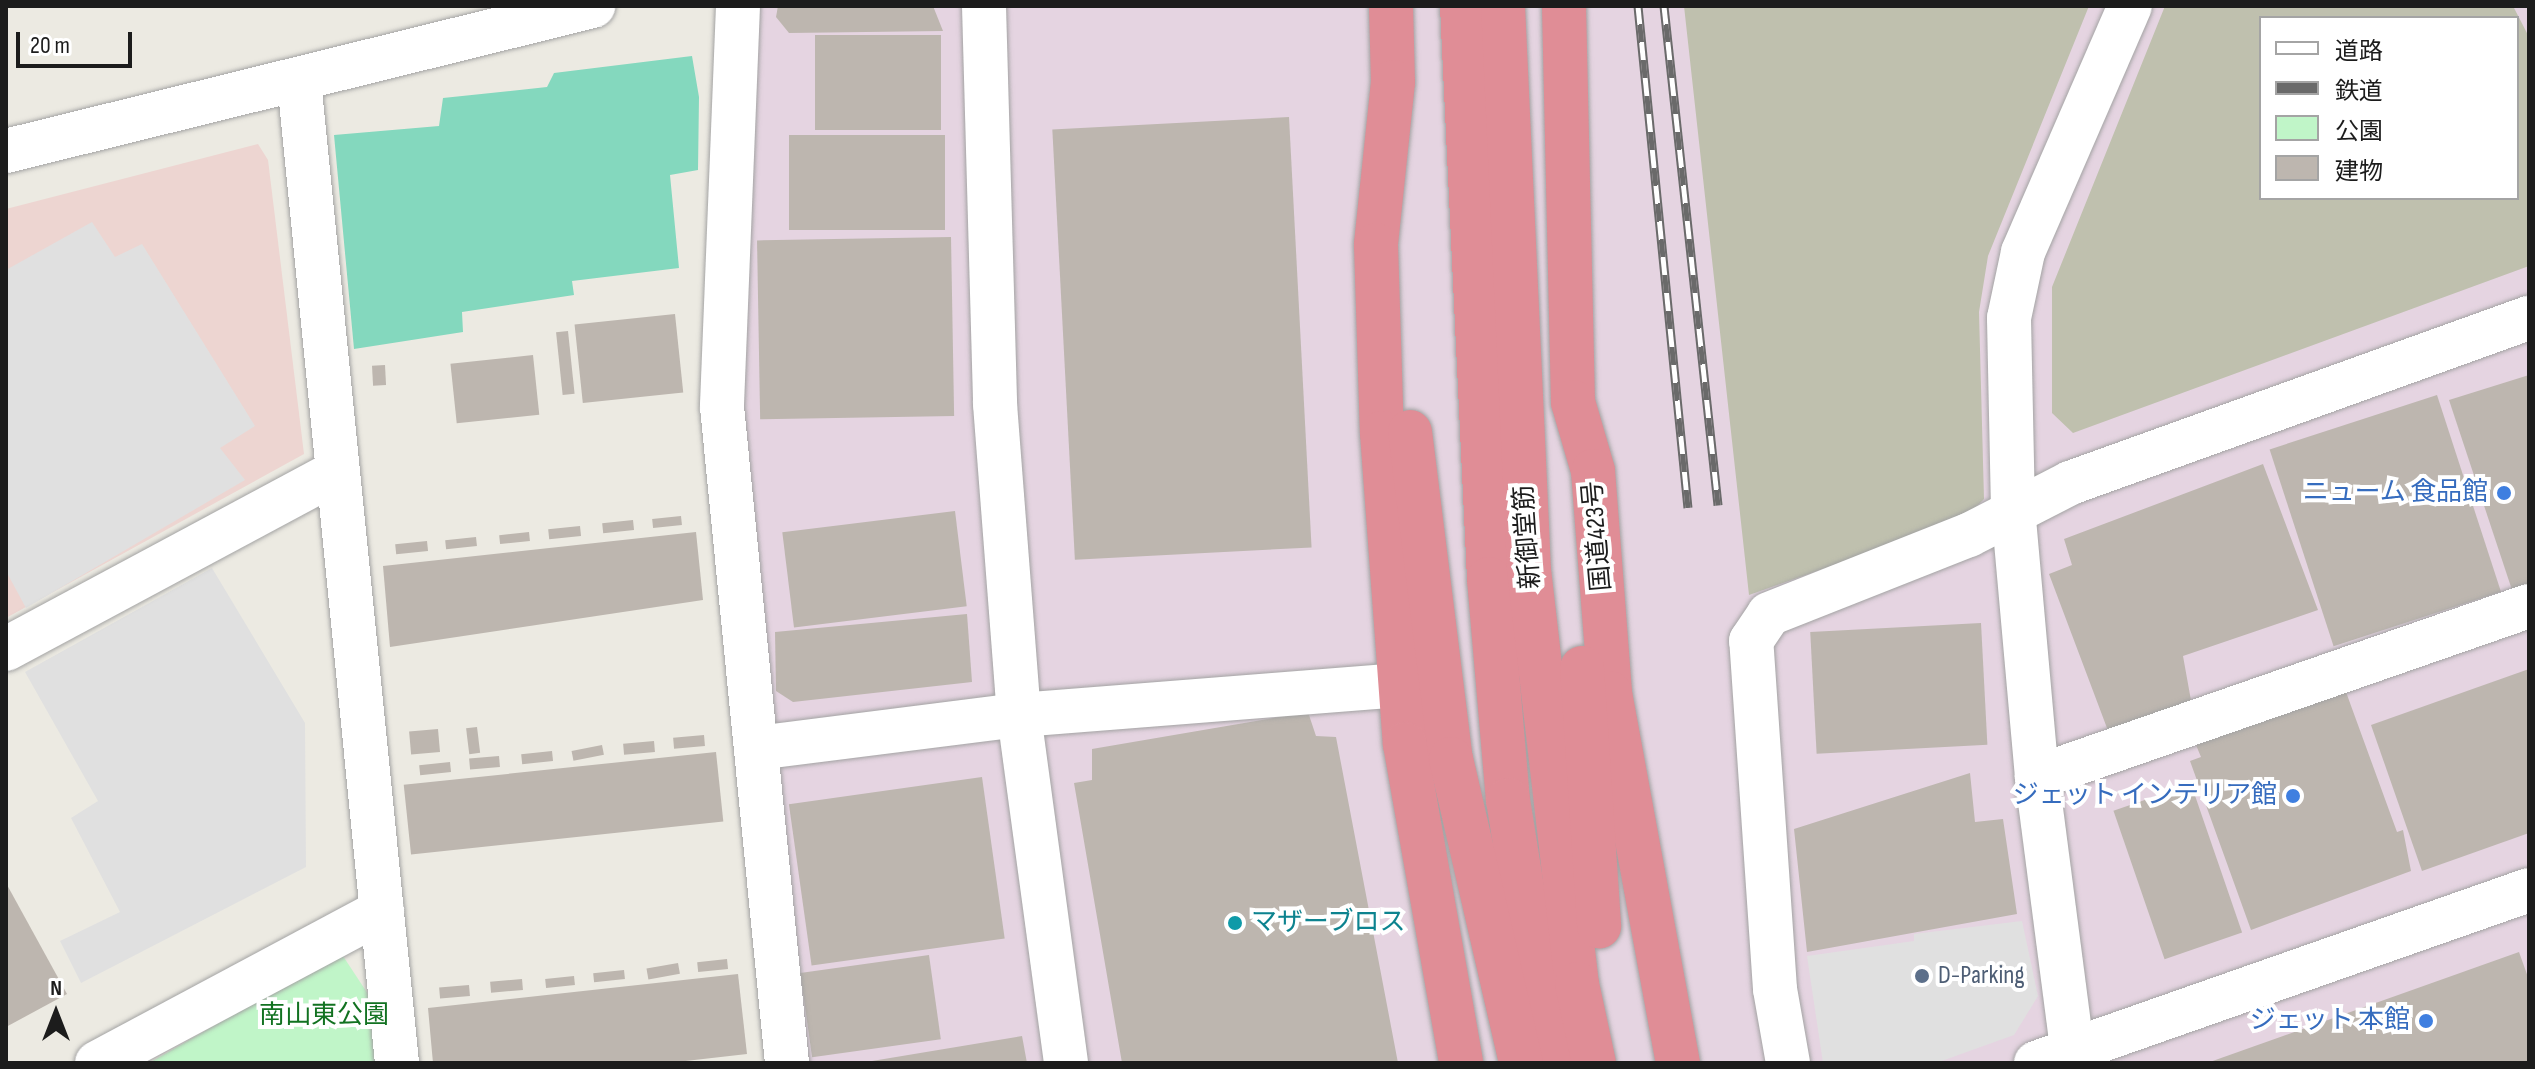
<!DOCTYPE html>
<html>
<head>
<meta charset="utf-8">
<style>
  body { margin:0 }
  #map { position:relative; width:2535px; height:1069px; overflow:hidden; background:#eceae2; font-family:"Sofia Sans Condensed","Noto Sans JP",sans-serif }
  div>[style] { position:absolute }
  [style*='--x'] { left:calc(var(--x)*1px); top:calc(var(--y)*1px); width:calc(var(--w)*1px); rotate:calc(var(--a)*1deg) }
  .commercial>* { inset:0; background:#edd5d1 }
  .industrial>* { inset:0; background:#e5d4e1 }
  .construction>* { inset:0; background:#bfc0ae }
  .park>* { inset:0; background:#c0f5c8 }
  .pitch>* { inset:0; background:#84d8be }
  .parking>* { inset:0; background:#e0e0e0 }
  .building>* { inset:0; background:#bdb6af; transform-origin:0 0 }
  .roads { filter:drop-shadow(0 0 2px #a3a3a3) drop-shadow(0 0 2px #a3a3a3) }
  .minor>* { height:44px; margin:-22px; padding:0 22px; transform-origin:22px; border-radius:22px; background:#fff }
  .highway>* { height:44px; margin:-22px; padding:0 22px; transform-origin:22px; border-radius:22px; background:#e08d96 }
  .rail>* { height:9px; margin-top:-4.5px; transform-origin:0; background:repeating-linear-gradient(90deg,#fff 0 18px,#6a6a6a 0 36px); box-sizing:border-box; border-block:2px solid #6a6a6a }
  .dots>* { width:22px; height:22px; translate:-50% -50%; box-sizing:border-box; border:4px solid #fff; border-radius:50% }
  span { translate:-50% -50%; white-space:nowrap; text-align:center; line-height:1.15; -webkit-text-stroke:8px #fff; paint-order:stroke }
  .shop-label { font-size:26px; color:#366cbe }
  .right { translate:-100% -50%; text-align:right }
  .street-label { font-size:26px; color:#1c1c1c }
  .culture-label { font-size:26px; color:#0d838f }
  .left { translate:0 -50%; text-align:left }
  .service-label { font-size:26px; color:#4e5e75 }
  .park-label { font-size:26px; color:#127221 }
  .frame { position:absolute; inset:0; border:8px solid #1c1c1c; pointer-events:none }
  .legend { position:absolute; left:2259px; top:16px; width:260px; height:184px; box-sizing:border-box; background:#fff; border:2px solid #a4a4a4; margin:0; padding:10px 14px; list-style:none; font-size:24px; color:#1c1c1c }
  .legend li { display:flex; align-items:center; gap:16px; height:40px }
  .legend b { width:40px; border:2px solid #a4a4a4 }
  .north { position:absolute; left:16px; top:973px; width:80px; height:80px; -webkit-text-stroke:6px #fff; paint-order:stroke; rotate:0deg; font-size:22px; font-weight:700; line-height:32px; text-align:center; color:#1c1c1c }
  .north::after { content:''; display:block; margin:auto; width:28px; height:36px; background:#1c1c1c; clip-path:polygon(50% 0,100% 100%,50% 72%,0 100%) }
  .scale { position:absolute; left:16px; top:32px; width:116px; height:36px; box-sizing:border-box; border:4px solid #1c1c1c; border-top:0; padding-left:10px; font-size:24px; line-height:28px; white-space:nowrap; color:#1c1c1c; -webkit-text-stroke:6px #fff; paint-order:stroke }
</style>
</head>
<body>
<div id="map">
  <div class="commercial">
    <i style="clip-path:polygon(258px 144px,268px 160px,304px 454px,6px 618px,6px 209px)"></i>
  </div>
  <div class="industrial">
    <i style="clip-path:polygon(evenodd,738px 6px,2529px 6px,2529px 1063px,787px 1063px,722px 407px,738px 6px,2261px 18px,2517px 18px,2517px 198px,2261px 198px,2261px 18px)"></i>
  </div>
  <div class="construction">
    <i style="clip-path:polygon(1684px 6px,2089px 6px,1988px 256px,1979px 312px,1984px 499px,1964px 519px,1749px 595px)"></i>
    <i style="clip-path:polygon(evenodd,2165px 6px,2513px 6px,2529px 37px,2529px 266px,2073px 433px,2052px 413px,2052px 287px,2165px 6px,2261px 18px,2517px 18px,2517px 198px,2261px 198px,2261px 18px)"></i>
  </div>
  <div class="park">
    <i style="clip-path:polygon(341px 953px,370px 997px,375px 1063px,149px 1063px)"></i>
  </div>
  <div class="pitch">
    <i style="clip-path:polygon(692px 56px,699px 97px,698px 170px,670px 175px,679px 268px,572px 281px,574px 295px,462px 312px,463px 332px,354px 349px,334px 135px,439px 126px,443px 98px,547px 87px,554px 73px)"></i>
  </div>
  <div class="parking">
    <i style="clip-path:polygon(92px 222px,115px 257px,142px 244px,255px 426px,220px 448px,245px 480px,26px 608px,6px 571px,6px 270px)"></i>
    <i style="clip-path:polygon(212px 568px,305px 723px,306px 867px,81px 983px,60px 941px,120px 912px,71px 818px,98px 801px,25px 672px)"></i>
    <i style="clip-path:polygon(2022px 921px,2038px 996px,2014px 1035px,1936px 1063px,1823px 1063px,1807px 956px,1914px 941px,1914px 934px)"></i>
  </div>
  <div class="building">
    <i style="clip-path:polygon(933px 6px,943px 31px,789px 33px,776px 17px,778px 6px)"></i>
    <i style="left:815px;top:35px;width:126px;height:95px"></i>
    <i style="left:1289px;top:117px;width:431px;height:237px;rotate:87deg"></i>
    <i style="left:945px;top:135px;width:95px;height:156px;rotate:90deg"></i>
    <i style="left:951px;top:237px;width:179px;height:194px;rotate:89deg"></i>
    <i style="left:675px;top:314px;width:79px;height:101px;rotate:84deg"></i>
    <i style="left:568px;top:331px;width:63px;height:12px;rotate:84deg"></i>
    <i style="left:533px;top:355px;width:60px;height:83px;rotate:84deg"></i>
    <i style="left:385px;top:365px;width:20px;height:13px;rotate:87deg"></i>
    <i style="clip-path:polygon(2529px 375px,2529px 587px,2513px 593px,2449px 400px)"></i>
    <i style="left:2437px;top:395px;width:207px;height:176px;rotate:72deg"></i>
    <i style="clip-path:polygon(2263px 464px,2318px 610px,2183px 656px,2192px 706px,2110px 736px,2049px 574px,2072px 565px,2064px 539px)"></i>
    <i style="left:955px;top:511px;width:96px;height:174px;rotate:83deg"></i>
    <i style="left:681px;top:516px;width:9px;height:29px;rotate:84deg"></i>
    <i style="left:633px;top:520px;width:10px;height:31px;rotate:84deg"></i>
    <i style="left:580px;top:526px;width:10px;height:32px;rotate:84deg"></i>
    <i style="left:529px;top:532px;width:9px;height:30px;rotate:84deg"></i>
    <i style="clip-path:polygon(696px 532px,703px 600px,390px 647px,383px 566px)"></i>
    <i style="left:476px;top:537px;width:9px;height:31px;rotate:84deg"></i>
    <i style="left:427px;top:541px;width:10px;height:32px;rotate:84deg"></i>
    <i style="clip-path:polygon(967px 614px,972px 682px,793px 702px,776px 691px,775px 632px)"></i>
    <i style="left:1981px;top:623px;width:122px;height:171px;rotate:87deg"></i>
    <i style="clip-path:polygon(2529px 669px,2529px 833px,2422px 871px,2371px 725px)"></i>
    <i style="clip-path:polygon(2346px 692px,2397px 832px,2403px 830px,2411px 871px,2251px 930px,2190px 761px,2201px 757px,2196px 745px)"></i>
    <i style="clip-path:polygon(1308px 712px,1316px 736px,1336px 737px,1398px 1063px,1122px 1063px,1074px 783px,1092px 780px,1092px 749px)"></i>
    <i style="left:477px;top:727px;width:26px;height:11px;rotate:83deg"></i>
    <i style="left:438px;top:729px;width:23px;height:29px;rotate:85deg"></i>
    <i style="left:704px;top:735px;width:11px;height:31px;rotate:85deg"></i>
    <i style="left:654px;top:741px;width:11px;height:31px;rotate:85deg"></i>
    <i style="left:602px;top:745px;width:10px;height:31px;rotate:79deg"></i>
    <i style="left:552px;top:751px;width:10px;height:31px;rotate:84deg"></i>
    <i style="left:716px;top:752px;width:70px;height:314px;rotate:84deg"></i>
    <i style="left:499px;top:756px;width:11px;height:30px;rotate:85deg"></i>
    <i style="left:450px;top:762px;width:10px;height:31px;rotate:84deg"></i>
    <i style="clip-path:polygon(1970px 773px,1975px 822px,2003px 819px,2017px 914px,1807px 952px,1794px 829px)"></i>
    <i style="left:982px;top:777px;width:163px;height:195px;rotate:82deg"></i>
    <i style="left:2191px;top:784px;width:157px;height:82px;rotate:71deg"></i>
    <i style="clip-path:polygon(6px 883px,67px 994px,6px 1027px)"></i>
    <i style="clip-path:polygon(2519px 952px,2529px 980px,2529px 1063px,2207px 1063px)"></i>
    <i style="left:929px;top:955px;width:85px;height:130px;rotate:82deg"></i>
    <i style="left:727px;top:959px;width:10px;height:30px;rotate:84deg"></i>
    <i style="left:678px;top:963px;width:11px;height:32px;rotate:80deg"></i>
    <i style="left:624px;top:970px;width:9px;height:31px;rotate:84deg"></i>
    <i style="clip-path:polygon(738px 974px,747px 1054px,668px 1063px,433px 1063px,428px 1008px)"></i>
    <i style="left:574px;top:976px;width:9px;height:29px;rotate:84deg"></i>
    <i style="left:522px;top:979px;width:11px;height:32px;rotate:85deg"></i>
    <i style="left:469px;top:985px;width:11px;height:30px;rotate:85deg"></i>
    <i style="clip-path:polygon(1022px 1036px,1027px 1063px,872px 1063px,872px 1061px)"></i>
  </div>
  <div class="roads">
    <div class="minor">
      <i style="--x:738;--y:6;--w:401;--a:92.3"></i>
      <i style="--x:722;--y:407;--w:659;--a:84.34"></i>
      <i style="--x:984;--y:6;--w:398;--a:88.4"></i>
      <i style="--x:995;--y:404;--w:312;--a:85.6"></i>
      <i style="--x:1019;--y:715;--w:351;--a:82.3"></i>
      <i style="--x:299;--y:81;--w:987;--a:84.3"></i>
      <i style="--x:6;--y:151;--w:605;--a:-13.88"></i>
      <i style="--x:6;--y:649;--w:372;--a:-28.2"></i>
      <i style="--x:757;--y:748;--w:264;--a:-7.2"></i>
      <i style="--x:1019;--y:715;--w:383;--a:-4.5"></i>
      <i style="--x:2037;--y:777;--w:521;--a:-19.17"></i>
      <i style="--x:97;--y:1063;--w:323;--a:-28.1"></i>
      <i style="--x:1788;--y:1063;--w:75;--a:-100"></i>
      <i style="--x:1775;--y:989;--w:349;--a:-93.9"></i>
      <i style="--x:1751;--y:641;--w:32;--a:-56"></i>
      <i style="--x:1769;--y:614;--w:215;--a:-21.6"></i>
      <i style="--x:1969;--y:535;--w:114;--a:-27.2"></i>
      <i style="--x:2070;--y:483;--w:488;--a:-19.8"></i>
      <i style="--x:2036;--y:1063;--w:522;--a:-19.34"></i>
      <i style="--x:2074;--y:1063;--w:288;--a:-97.4"></i>
      <i style="--x:2037;--y:777;--w:268;--a:-95.1"></i>
      <i style="--x:2013;--y:510;--w:192;--a:-91.2"></i>
      <i style="--x:2009;--y:318;--w:67;--a:-78"></i>
      <i style="--x:2023;--y:252;--w:268;--a:-66.5"></i>
    </div>
    <div class="highway">
      <i style="--x:1391;--y:6;--w:76;--a:88.5"></i>
      <i style="--x:1393;--y:82;--w:164;--a:96"></i>
      <i style="--x:1376;--y:245;--w:188;--a:88.2"></i>
      <i style="--x:1382;--y:433;--w:312;--a:85.8"></i>
      <i style="--x:1405;--y:744;--w:324;--a:80"></i>
      <i style="--x:1462;--y:6;--w:574;--a:87.3"></i>
      <i style="--x:1489;--y:579;--w:222;--a:85.1"></i>
      <i style="--x:1508;--y:800;--w:266;--a:80.9"></i>
      <i style="--x:1503;--y:6;--w:565;--a:87.36"></i>
      <i style="--x:1529;--y:570;--w:417;--a:83.4"></i>
      <i style="--x:1577;--y:984;--w:81;--a:77.9"></i>
      <i style="--x:1564;--y:6;--w:396;--a:88.7"></i>
      <i style="--x:1573;--y:402;--w:72;--a:73.8"></i>
      <i style="--x:1593;--y:471;--w:223;--a:85.6"></i>
      <i style="--x:1610;--y:693;--w:376;--a:79.6"></i>
      <i style="--x:1410;--y:432;--w:330;--a:82.9"></i>
      <i style="--x:1451;--y:759;--w:312;--a:77"></i>
      <i style="--x:1582;--y:668;--w:259;--a:86.2"></i>
    </div>
  </div>
  <div class="rail">
    <i style="--x:1638;--y:6;--w:504;--a:84.31"></i>
    <i style="--x:1664;--y:6;--w:502;--a:83.82"></i>
  </div>
  <div class="dots">
    <i style="left:2504px;top:493px;background:#3f7fe0"></i>
    <i style="left:2293px;top:796px;background:#3f7fe0"></i>
    <i style="left:1235px;top:923px;background:#0f9aa8"></i>
    <i style="left:1922px;top:976px;background:#5c6f8a"></i>
    <i style="left:2426px;top:1021px;background:#3f7fe0"></i>
  </div>
  <div class="shop-label">
    <span class="right" style="left:2488px;top:493px">ニューム 食品館</span>
    <span class="right" style="left:2277px;top:796px">ジェット インテリア館</span>
    <span class="right" style="left:2410px;top:1021px">ジェット 本館</span>
  </div>
  <div class="street-label">
    <span style="left:1598px;top:536px;rotate:-95deg">国道423号</span>
    <span style="left:1528px;top:537px;rotate:-94deg">新御堂筋</span>
  </div>
  <div class="culture-label">
    <span class="left" style="left:1251px;top:923px">マザーブロス</span>
  </div>
  <div class="service-label">
    <span class="left" style="left:1938px;top:976px">D-Parking</span>
  </div>
  <div class="park-label">
    <span style="left:324px;top:1016px">南山東公園</span>
  </div>
  <div class="frame"></div>
  <ul class="legend">
  <li><b style="height:10px;background:#fff"></b>道路</li>
  <li><b style="height:10px;background:#6a6a6a"></b>鉄道</li>
  <li><b style="height:22px;background:#c0f5c8"></b>公園</li>
  <li><b style="height:22px;background:#bdb6af"></b>建物</li>
  </ul>
  <div class="north">N</div>
  <div class="scale">20 m</div>
</div>
</body>
</html>
